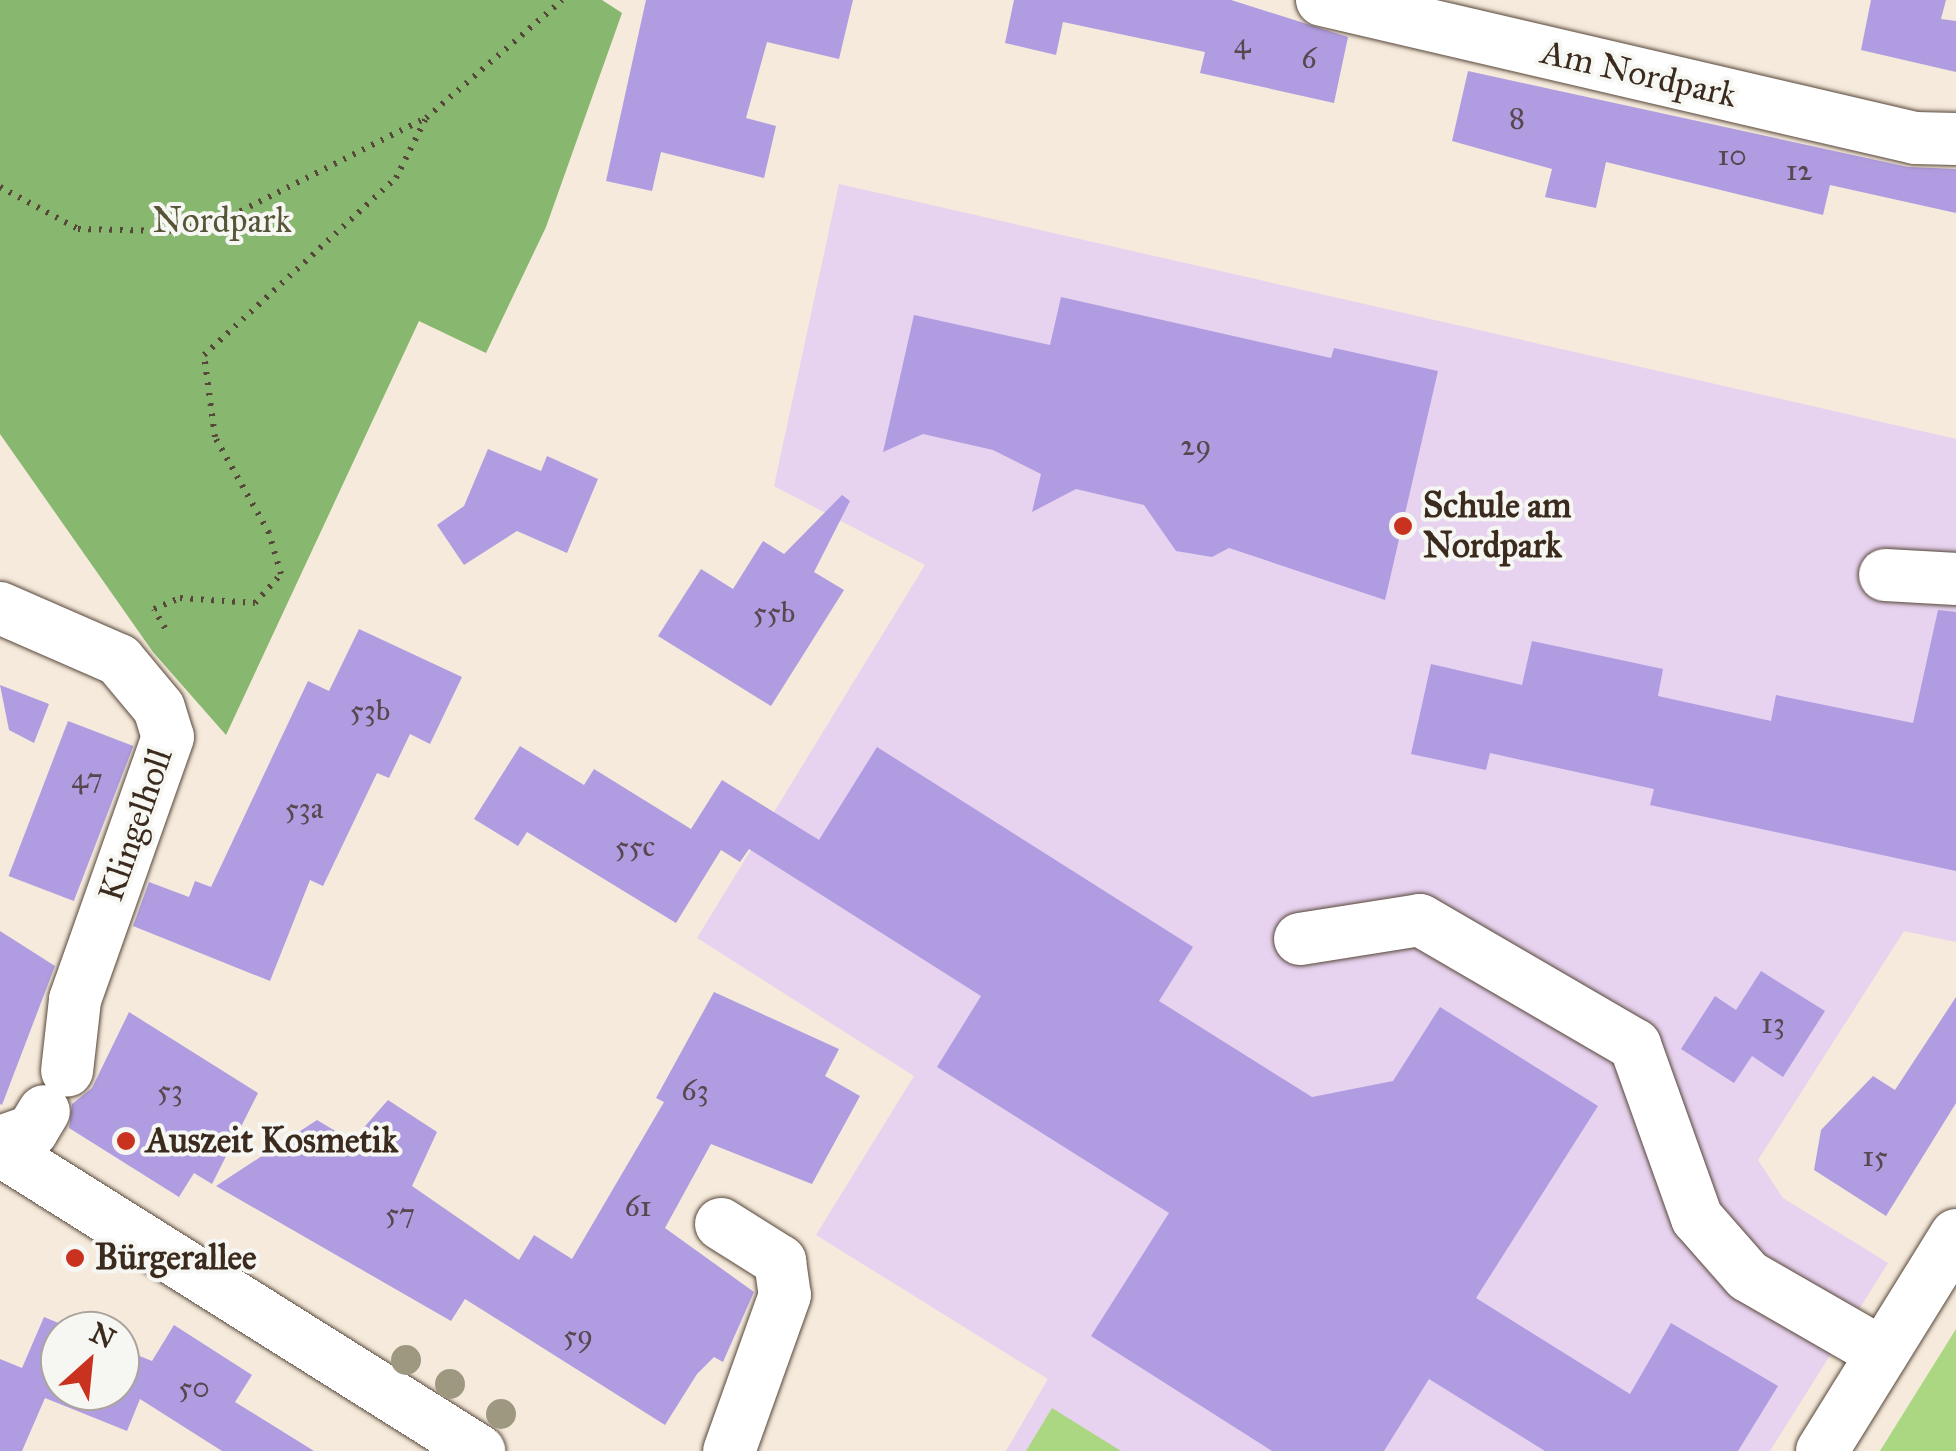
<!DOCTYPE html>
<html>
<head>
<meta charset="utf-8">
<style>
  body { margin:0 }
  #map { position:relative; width:1956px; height:1451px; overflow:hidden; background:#f5eadb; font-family:"IM FELL Great Primer",serif }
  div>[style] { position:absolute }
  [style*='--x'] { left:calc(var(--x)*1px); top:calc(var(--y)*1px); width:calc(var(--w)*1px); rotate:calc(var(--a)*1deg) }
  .built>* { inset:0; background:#e7d2ef }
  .green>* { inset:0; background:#abd682 }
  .forest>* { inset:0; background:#88b770 }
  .building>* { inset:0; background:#b09de1; transform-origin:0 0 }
  .path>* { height:6px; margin-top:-3px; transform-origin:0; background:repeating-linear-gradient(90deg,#57473a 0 2.5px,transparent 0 10.5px) }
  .roads { filter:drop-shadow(0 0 2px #57473a) drop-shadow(0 0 2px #57473a) }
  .minor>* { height:52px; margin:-26px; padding:0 26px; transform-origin:26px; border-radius:26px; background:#fff }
  .trees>* { width:30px; height:30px; margin:-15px; border-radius:50%; background:#9e9881 }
  .dots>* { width:28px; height:28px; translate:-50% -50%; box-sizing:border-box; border:5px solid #f6f6f2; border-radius:50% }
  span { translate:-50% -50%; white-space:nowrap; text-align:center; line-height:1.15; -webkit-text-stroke:8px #f6f6f2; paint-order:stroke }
  .number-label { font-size:30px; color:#58474f }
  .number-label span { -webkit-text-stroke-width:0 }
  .street-label { font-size:35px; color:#3b2a1e }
  .park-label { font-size:35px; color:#575537 }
  .poi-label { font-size:35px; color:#3b2a1e; font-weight:700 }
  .left { translate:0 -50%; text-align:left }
  .north { position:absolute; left:40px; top:1311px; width:100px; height:100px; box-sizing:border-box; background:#f6f6f2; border:2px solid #aba49d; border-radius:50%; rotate:27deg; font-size:28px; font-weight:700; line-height:40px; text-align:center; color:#3b2a1e }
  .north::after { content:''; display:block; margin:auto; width:35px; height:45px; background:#c8321e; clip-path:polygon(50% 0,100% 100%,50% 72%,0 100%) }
</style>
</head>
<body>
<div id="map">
  <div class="built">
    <i style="clip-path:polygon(839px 184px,1956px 439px,1956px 942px,1904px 931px,1758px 1160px,1783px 1198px,1888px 1263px,1770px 1451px,1006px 1451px,1048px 1379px,816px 1235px,914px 1076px,697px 938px,925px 565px,774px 486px)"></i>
  </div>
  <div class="green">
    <i style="clip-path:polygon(1956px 1329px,1956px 1451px,1880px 1451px)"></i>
    <i style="clip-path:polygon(1052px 1408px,1121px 1451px,1026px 1451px)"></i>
  </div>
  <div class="forest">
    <i style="clip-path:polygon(0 0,602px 0,622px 13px,546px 227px,486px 353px,419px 321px,226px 735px,153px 652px,0 434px)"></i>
  </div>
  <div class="building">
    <i style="clip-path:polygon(646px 0,853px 0,839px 59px,767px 42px,746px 118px,776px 126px,764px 178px,661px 152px,652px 191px,606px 181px)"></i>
    <i style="clip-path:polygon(1014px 0,1231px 0,1348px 37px,1334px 103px,1200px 73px,1205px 52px,1063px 22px,1056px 55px,1005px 43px)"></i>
    <i style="clip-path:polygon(1871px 0,1946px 0,1941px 19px,1956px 21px,1956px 72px,1861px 50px)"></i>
    <i style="clip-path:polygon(1468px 71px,1908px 167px,1956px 169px,1956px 213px,1830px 185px,1823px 215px,1606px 162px,1596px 208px,1545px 197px,1552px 169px,1452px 141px)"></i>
    <i style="clip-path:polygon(1061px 297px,1331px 358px,1334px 348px,1438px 371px,1385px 600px,1229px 548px,1212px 557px,1176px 551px,1144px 505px,1076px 489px,1032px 512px,1041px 474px,993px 450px,923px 434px,883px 452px,914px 315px,1050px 345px)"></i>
    <i style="clip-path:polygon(488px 449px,541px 471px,547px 456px,598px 479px,567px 553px,517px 531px,464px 565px,437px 525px,464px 506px)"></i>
    <i style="clip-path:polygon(842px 495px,850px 501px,814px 572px,844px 590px,771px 706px,658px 636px,701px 569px,733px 589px,763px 541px,784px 554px)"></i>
    <i style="clip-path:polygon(1938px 610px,1956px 612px,1956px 871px,1650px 805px,1654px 789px,1490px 753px,1486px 770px,1411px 754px,1431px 664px,1522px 685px,1532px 641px,1663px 669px,1658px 696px,1771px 721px,1776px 695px,1913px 723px)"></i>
    <i style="clip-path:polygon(359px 629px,462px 677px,430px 744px,410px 734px,389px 778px,377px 773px,323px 886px,310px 880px,270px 981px,133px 926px,149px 882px,189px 897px,195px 881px,211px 887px,308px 681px,329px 691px)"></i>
    <i style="clip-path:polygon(0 685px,49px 704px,34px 743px,9px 730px)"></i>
    <i style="left:68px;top:721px;width:70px;height:166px;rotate:21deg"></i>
    <i style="clip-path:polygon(520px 746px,584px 785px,594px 769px,691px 829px,722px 780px,819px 840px,877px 747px,1193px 947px,1159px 1001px,1312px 1097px,1393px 1081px,1440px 1007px,1598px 1106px,1476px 1298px,1630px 1394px,1671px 1323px,1778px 1386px,1738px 1451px,1545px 1451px,1429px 1379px,1384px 1451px,1272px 1451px,1091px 1336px,1169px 1213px,937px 1067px,981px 996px,749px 849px,740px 862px,721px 850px,676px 923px,527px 832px,518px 846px,474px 819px)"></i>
    <i style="clip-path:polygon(0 931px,55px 966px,2px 1105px,0 1104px)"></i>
    <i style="clip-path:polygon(1761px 971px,1825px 1011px,1783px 1077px,1752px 1056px,1734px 1083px,1681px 1049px,1715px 996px,1736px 1010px)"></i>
    <i style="clip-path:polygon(714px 992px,839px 1049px,825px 1076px,860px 1096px,812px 1184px,711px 1144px,665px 1228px,754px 1292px,723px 1362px,714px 1357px,697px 1374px,665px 1425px,465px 1299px,451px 1321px,216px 1186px,317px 1120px,352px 1141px,388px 1100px,437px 1132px,412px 1186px,519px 1260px,534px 1235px,572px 1259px,664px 1102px,656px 1098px)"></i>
    <i style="clip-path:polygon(1956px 997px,1956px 1103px,1886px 1216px,1814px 1170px,1821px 1130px,1873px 1076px,1895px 1090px)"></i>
    <i style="clip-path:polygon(129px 1012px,258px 1093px,212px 1184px,194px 1173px,179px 1197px,69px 1128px,72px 1104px,92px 1088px)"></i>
    <i style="clip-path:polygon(44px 1317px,78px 1331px,60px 1331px,60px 1391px,120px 1391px,120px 1348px,152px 1361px,174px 1325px,252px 1375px,235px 1402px,314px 1451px,222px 1451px,140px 1399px,127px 1431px,45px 1398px,22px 1451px,0 1451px,0 1359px,22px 1368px)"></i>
  </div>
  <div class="path">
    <i style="--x:0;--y:187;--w:89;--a:28.3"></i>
    <i style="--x:78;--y:229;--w:90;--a:1.3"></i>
    <i style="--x:168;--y:231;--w:65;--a:-13.4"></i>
    <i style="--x:231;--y:216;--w:218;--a:-26.7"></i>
    <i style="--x:426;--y:118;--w:180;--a:-40.9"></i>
    <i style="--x:165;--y:628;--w:22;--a:-120"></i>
    <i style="--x:154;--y:609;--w:28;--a:-23"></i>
    <i style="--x:180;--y:598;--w:75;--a:3.8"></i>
    <i style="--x:255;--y:603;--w:39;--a:-48"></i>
    <i style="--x:281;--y:574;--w:43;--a:-106.3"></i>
    <i style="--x:269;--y:533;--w:110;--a:-119.4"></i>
    <i style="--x:215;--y:437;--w:83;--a:-97.6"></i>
    <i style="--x:204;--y:355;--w:261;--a:-42.7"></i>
    <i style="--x:396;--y:178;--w:67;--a:-63.4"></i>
  </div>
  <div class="roads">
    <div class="minor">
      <i style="--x:1322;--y:0;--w:609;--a:13.1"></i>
      <i style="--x:1915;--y:138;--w:41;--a:1.4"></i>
      <i style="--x:1885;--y:575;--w:71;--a:3.2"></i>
      <i style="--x:0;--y:608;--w:130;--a:23.6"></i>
      <i style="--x:119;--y:660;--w:62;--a:50.2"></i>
      <i style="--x:159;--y:708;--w:30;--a:73"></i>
      <i style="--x:168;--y:737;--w:279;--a:109.5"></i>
      <i style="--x:75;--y:1000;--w:71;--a:96.4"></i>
      <i style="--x:1300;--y:939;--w:121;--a:-9"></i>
      <i style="--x:1420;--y:920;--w:249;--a:30.2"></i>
      <i style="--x:1635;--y:1045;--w:184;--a:70.3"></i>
      <i style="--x:1697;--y:1218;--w:77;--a:48.7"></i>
      <i style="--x:1748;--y:1276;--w:155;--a:29.9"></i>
      <i style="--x:0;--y:1142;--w:34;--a:-19"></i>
      <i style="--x:32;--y:1131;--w:23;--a:-59"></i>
      <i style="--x:0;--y:1150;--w:566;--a:32.14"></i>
      <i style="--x:721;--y:1224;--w:70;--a:32.1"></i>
      <i style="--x:780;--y:1261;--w:34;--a:82"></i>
      <i style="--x:785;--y:1295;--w:166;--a:109.7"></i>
      <i style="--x:1822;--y:1451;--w:254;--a:-58.2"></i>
    </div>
  </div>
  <div class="trees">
    <i style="left:406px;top:1360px"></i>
    <i style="left:450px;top:1384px"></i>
    <i style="left:501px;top:1414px"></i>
  </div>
  <div class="dots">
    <i style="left:1403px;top:526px;background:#c8321e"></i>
    <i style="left:126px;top:1141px;background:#c8321e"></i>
    <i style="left:75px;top:1258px;background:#c8321e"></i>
  </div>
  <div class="number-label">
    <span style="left:1242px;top:43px">4</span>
    <span style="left:1309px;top:58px">6</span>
    <span style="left:1517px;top:118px">8</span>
    <span style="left:1732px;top:155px">10</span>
    <span style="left:1799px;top:170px">12</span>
    <span style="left:1196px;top:445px">29</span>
    <span style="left:774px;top:612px">55b</span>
    <span style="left:370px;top:710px">53b</span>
    <span style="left:87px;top:778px">47</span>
    <span style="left:304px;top:808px">53a</span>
    <span style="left:635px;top:846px">55c</span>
    <span style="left:1773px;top:1023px">13</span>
    <span style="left:170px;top:1090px">53</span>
    <span style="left:695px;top:1090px">63</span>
    <span style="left:1875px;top:1156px">15</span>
    <span style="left:638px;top:1206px">61</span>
    <span style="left:400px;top:1213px">57</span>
    <span style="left:578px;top:1335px">59</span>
    <span style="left:194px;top:1387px">50</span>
  </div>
  <div class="street-label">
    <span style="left:1639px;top:74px;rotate:13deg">Am Nordpark</span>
    <span style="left:136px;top:825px;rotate:-71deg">Klingelholl</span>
  </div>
  <div class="park-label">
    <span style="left:222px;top:221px">Nordpark</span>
  </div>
  <div class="poi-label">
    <span class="left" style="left:1423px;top:526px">Schule am<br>Nordpark</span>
    <span class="left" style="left:146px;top:1141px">Auszeit Kosmetik</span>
    <span class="left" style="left:95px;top:1258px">Bürgerallee</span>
  </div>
  <div class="north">N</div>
</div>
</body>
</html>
